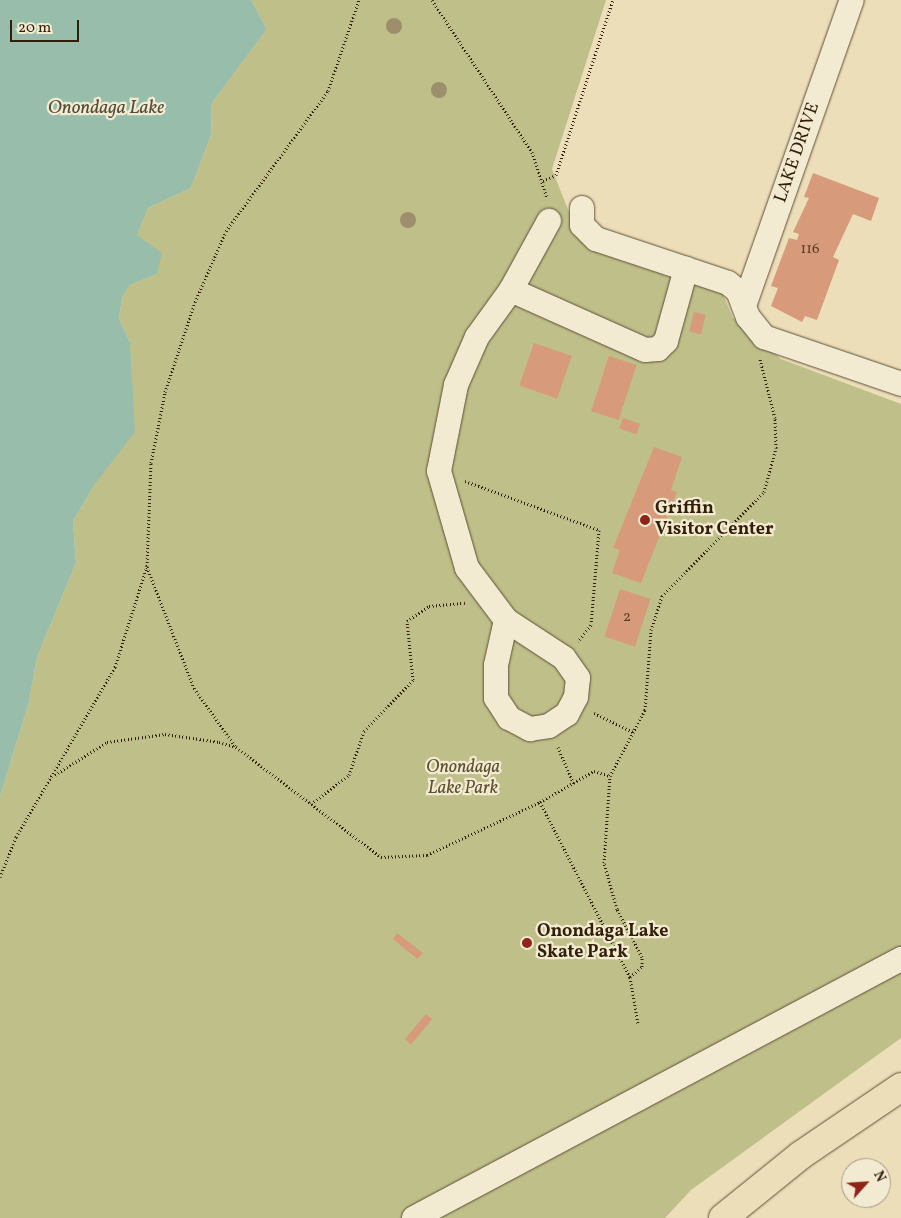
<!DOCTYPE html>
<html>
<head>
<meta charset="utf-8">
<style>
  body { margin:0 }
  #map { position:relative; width:901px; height:1218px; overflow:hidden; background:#ecdeb9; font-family:Vollkorn,serif }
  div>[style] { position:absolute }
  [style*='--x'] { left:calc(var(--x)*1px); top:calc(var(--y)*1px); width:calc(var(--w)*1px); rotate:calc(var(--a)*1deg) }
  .green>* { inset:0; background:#bfbf8a }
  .water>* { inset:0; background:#99bdab }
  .building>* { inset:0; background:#d79a7a; transform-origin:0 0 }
  .path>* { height:3px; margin-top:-1.5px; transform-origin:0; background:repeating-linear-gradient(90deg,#321f0a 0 1px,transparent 0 3.5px) }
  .roads { filter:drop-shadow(0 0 1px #604f36) drop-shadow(0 0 1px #604f36) }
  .minor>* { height:24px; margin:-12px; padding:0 12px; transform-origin:12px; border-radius:12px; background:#f3ead2 }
  .major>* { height:28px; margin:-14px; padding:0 14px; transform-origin:14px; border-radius:14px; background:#ecdeb9 }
  .trees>* { width:16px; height:16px; margin:-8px; border-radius:50%; background:#9d8f6e }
  .dots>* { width:14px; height:14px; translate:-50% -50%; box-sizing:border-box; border:2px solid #f3ead2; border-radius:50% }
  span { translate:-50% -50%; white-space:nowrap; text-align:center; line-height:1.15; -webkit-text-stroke:4.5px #f3ead2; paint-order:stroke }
  .number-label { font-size:15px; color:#5b3e26 }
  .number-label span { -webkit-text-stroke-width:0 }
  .street-label { font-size:18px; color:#321f0a }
  .poi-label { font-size:18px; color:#321f0a; font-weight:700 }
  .left { translate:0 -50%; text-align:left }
  .park-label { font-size:18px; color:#5c4f30; font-style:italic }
  .water-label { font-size:19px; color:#514e3a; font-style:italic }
  .north { position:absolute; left:841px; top:1158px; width:50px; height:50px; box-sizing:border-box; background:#f3ead2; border:1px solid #a69982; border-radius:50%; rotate:64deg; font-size:14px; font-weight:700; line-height:20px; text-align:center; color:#321f0a }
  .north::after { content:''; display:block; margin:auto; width:18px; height:22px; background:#8f2418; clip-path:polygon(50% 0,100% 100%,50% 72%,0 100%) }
  .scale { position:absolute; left:10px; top:20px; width:69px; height:22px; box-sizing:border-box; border:2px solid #321f0a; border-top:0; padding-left:6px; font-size:15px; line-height:18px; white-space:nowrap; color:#321f0a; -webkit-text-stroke:4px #f3ead2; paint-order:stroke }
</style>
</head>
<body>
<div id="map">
  <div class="green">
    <i style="clip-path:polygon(251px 0,606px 0,552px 169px,580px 240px,722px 292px,733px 318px,781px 359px,901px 404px,901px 1038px,691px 1190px,665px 1218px,0 1218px,0 796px,29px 702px,37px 657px,76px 563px,73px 521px,95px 484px,130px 342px,119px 319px,122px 298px,130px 285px,157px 274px,137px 235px,148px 208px,191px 188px,211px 135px,212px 103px,267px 29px)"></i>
  </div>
  <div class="water">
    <i style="clip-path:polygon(0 0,251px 0,267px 29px,212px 103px,211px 135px,191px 188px,148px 208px,137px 235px,162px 253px,157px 274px,130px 285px,122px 298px,119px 319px,130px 342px,135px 432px,95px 484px,73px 521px,76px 563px,37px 657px,29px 702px,0 796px)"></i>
  </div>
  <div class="building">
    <i style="clip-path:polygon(813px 173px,879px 198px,871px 221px,853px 214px,833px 257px,839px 260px,817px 320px,805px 316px,802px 322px,771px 306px,778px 288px,771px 286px,789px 238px,797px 240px,799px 234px,793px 232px,809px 198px,804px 197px)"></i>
    <i style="left:694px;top:312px;width:12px;height:20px;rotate:14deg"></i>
    <i style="left:534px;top:343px;width:40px;height:45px;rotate:19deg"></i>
    <i style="left:609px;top:356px;width:29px;height:58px;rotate:18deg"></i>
    <i style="left:623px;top:418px;width:18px;height:11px;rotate:19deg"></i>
    <i style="clip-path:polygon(654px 447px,682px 457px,671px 490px,677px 492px,641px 583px,612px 573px,620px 550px,613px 548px)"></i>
    <i style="left:620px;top:589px;width:32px;height:50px;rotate:18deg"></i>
    <i style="clip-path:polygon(397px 933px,423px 953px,417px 959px,393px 939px)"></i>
    <i style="left:426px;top:1014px;width:8px;height:33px;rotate:40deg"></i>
  </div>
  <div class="path">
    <i style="--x:432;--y:0;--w:182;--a:56.7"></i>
    <i style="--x:532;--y:152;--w:48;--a:71.9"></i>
    <i style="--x:543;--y:181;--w:14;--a:-25"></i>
    <i style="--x:556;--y:175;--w:184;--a:-72"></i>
    <i style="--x:465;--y:481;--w:143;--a:20.1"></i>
    <i style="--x:599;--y:530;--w:95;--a:94.8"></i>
    <i style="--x:591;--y:625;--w:21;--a:129"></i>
    <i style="--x:147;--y:567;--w:130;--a:68.8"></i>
    <i style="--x:194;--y:688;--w:71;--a:54.7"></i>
    <i style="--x:594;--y:713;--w:43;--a:26"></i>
    <i style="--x:558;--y:747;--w:39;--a:67"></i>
    <i style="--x:55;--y:775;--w:62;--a:-32.4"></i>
    <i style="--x:107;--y:742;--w:59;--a:-7.9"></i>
    <i style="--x:165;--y:734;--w:55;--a:8.4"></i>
    <i style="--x:219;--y:742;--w:18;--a:16"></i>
    <i style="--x:236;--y:747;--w:182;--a:37.2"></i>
    <i style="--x:381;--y:857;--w:46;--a:-2.5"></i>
    <i style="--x:427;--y:855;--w:125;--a:-25.1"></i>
    <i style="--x:540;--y:802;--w:197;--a:62.8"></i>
    <i style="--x:630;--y:977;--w:48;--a:80.3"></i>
    <i style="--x:540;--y:802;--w:62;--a:-29.9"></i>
    <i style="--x:594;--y:771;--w:17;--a:17"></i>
    <i style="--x:311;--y:804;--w:48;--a:-37.3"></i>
    <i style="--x:349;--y:775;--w:46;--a:-71.2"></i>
    <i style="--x:364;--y:731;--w:71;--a:-46.1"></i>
    <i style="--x:413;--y:680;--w:59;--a:-95.8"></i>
    <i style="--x:407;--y:621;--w:27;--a:-34"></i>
    <i style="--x:429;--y:606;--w:36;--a:-5"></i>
    <i style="--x:0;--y:877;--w:43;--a:-68.2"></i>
    <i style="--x:16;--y:837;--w:197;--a:-59.8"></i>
    <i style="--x:115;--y:667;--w:106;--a:-72.4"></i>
    <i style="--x:147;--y:566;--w:103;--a:-87.8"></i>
    <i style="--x:151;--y:463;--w:72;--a:-78.8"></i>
    <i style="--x:165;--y:392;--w:95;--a:-71.6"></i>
    <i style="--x:195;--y:302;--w:77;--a:-66.4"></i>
    <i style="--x:226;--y:231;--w:173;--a:-53.9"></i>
    <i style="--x:328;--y:91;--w:96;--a:-71.2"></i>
    <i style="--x:630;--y:977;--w:16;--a:-40"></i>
    <i style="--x:642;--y:967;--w:10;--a:-90"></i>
    <i style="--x:642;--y:957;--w:54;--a:-117.5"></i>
    <i style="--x:617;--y:909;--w:48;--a:-105.8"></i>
    <i style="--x:604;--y:863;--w:87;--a:-86.1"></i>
    <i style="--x:610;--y:776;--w:75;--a:-62.1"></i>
    <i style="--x:645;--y:710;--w:80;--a:-85.7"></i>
    <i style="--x:651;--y:630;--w:36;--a:-72"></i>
    <i style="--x:662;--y:596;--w:146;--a:-45.6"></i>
    <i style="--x:764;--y:492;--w:46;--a:-74.7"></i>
    <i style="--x:776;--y:448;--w:30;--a:-92"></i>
    <i style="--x:775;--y:418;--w:61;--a:-104.3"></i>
  </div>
  <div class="roads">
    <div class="minor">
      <i style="--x:582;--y:208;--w:17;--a:90"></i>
      <i style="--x:582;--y:225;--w:20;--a:45"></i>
      <i style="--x:596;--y:239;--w:139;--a:18.4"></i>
      <i style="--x:728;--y:283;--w:13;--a:39"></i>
      <i style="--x:738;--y:291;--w:28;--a:69"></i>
      <i style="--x:748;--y:317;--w:26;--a:51"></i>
      <i style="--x:764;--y:337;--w:145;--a:18.9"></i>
      <i style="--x:511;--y:290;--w:147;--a:24.1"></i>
      <i style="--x:645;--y:350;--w:13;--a:-4"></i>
      <i style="--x:658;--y:349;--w:11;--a:-45"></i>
      <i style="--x:666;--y:341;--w:75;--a:-74.5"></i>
      <i style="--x:744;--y:306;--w:324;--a:-70.6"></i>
      <i style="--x:506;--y:620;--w:46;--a:102.5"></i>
      <i style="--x:496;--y:665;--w:33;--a:90"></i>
      <i style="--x:496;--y:698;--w:24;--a:57"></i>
      <i style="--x:509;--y:718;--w:24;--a:28"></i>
      <i style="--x:530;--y:729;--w:19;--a:-9"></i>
      <i style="--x:549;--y:726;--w:22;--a:-34"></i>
      <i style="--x:567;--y:714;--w:19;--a:-62"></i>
      <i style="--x:576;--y:697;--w:19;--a:-84"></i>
      <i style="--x:578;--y:678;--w:24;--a:-125"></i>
      <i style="--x:564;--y:658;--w:69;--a:-146.8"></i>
      <i style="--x:506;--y:620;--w:65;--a:-126.9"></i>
      <i style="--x:467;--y:568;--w:101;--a:-106.1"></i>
      <i style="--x:439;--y:471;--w:88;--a:-78.8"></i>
      <i style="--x:456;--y:385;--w:52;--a:-66.4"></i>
      <i style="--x:477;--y:337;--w:58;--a:-54.1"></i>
      <i style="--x:511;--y:290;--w:79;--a:-61.2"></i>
      <i style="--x:414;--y:1218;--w:552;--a:-28.01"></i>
    </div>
    <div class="major">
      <i style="--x:723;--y:1218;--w:100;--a:-38.9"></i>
      <i style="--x:801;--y:1155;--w:121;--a:-34.2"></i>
    </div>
  </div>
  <div class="trees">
    <i style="left:394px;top:26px"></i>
    <i style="left:439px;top:90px"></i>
    <i style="left:408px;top:220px"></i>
  </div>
  <div class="dots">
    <i style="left:645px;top:520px;background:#8f2418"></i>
    <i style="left:527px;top:943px;background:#8f2418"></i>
  </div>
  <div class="number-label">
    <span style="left:810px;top:250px">116</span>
    <span style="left:627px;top:618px">2</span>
  </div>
  <div class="street-label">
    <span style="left:798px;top:153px;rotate:-71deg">LAKE DRIVE</span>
  </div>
  <div class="poi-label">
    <span class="left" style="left:655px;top:520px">Griffin<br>Visitor Center</span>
    <span class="left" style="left:537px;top:943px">Onondaga Lake<br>Skate Park</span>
  </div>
  <div class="park-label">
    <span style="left:463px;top:779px">Onondaga<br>Lake Park</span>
  </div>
  <div class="water-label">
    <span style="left:106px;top:109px">Onondaga Lake</span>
  </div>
  <div class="north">N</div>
  <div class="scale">20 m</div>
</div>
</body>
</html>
